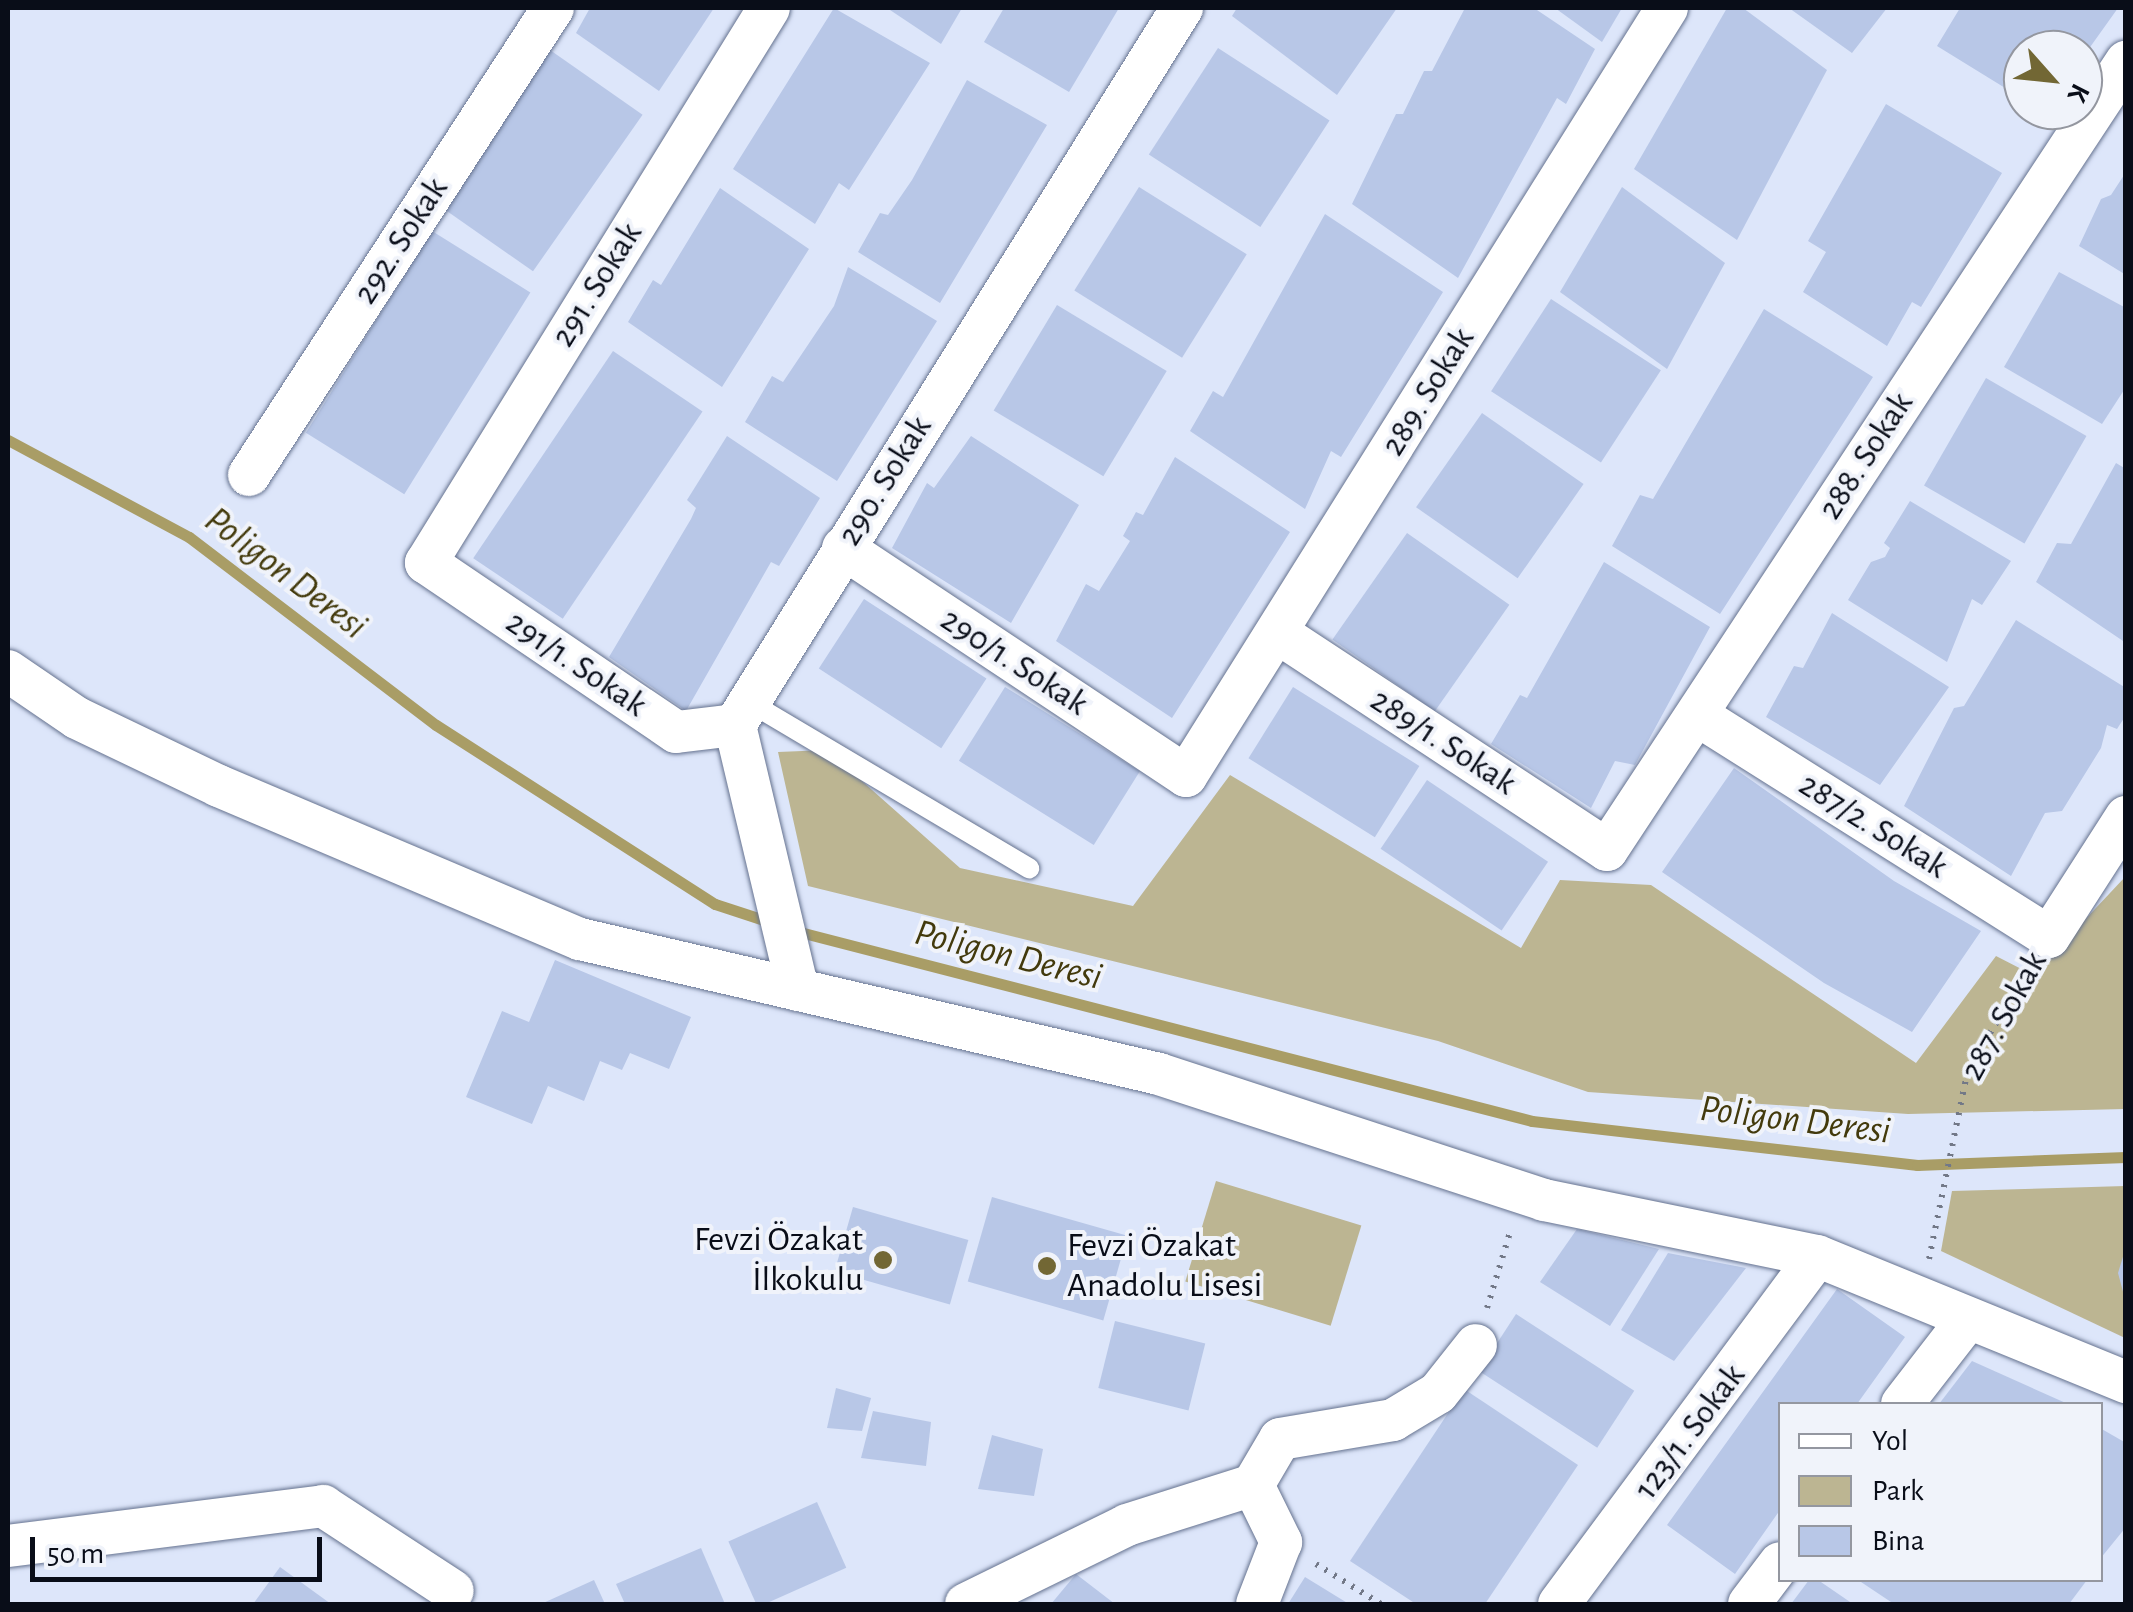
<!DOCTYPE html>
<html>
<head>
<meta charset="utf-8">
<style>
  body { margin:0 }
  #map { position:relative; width:2133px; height:1612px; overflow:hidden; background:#dde6fa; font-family:"Alegreya Sans",sans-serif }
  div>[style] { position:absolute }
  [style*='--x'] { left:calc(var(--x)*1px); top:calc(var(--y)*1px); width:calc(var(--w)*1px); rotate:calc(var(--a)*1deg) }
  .green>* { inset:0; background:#bcb592; transform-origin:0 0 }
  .stream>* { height:11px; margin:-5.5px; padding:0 5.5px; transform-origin:5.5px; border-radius:5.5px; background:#a99d66 }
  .building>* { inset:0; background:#b8c7e7; transform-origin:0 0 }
  .path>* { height:6px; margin-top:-3px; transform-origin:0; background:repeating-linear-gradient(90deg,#727887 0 2.5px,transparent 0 10.5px) }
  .roads { filter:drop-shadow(0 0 2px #65728f) drop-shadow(0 0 2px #65728f) }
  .service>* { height:20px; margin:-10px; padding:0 10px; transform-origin:10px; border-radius:10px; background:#fff }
  .minor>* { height:42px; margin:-21px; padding:0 21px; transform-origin:21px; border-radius:21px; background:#fff }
  .dots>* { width:28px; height:28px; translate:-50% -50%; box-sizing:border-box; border:5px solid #f0f3fa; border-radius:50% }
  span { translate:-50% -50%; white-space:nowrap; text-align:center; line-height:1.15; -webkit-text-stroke:8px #f0f3fa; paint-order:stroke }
  .street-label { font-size:35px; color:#090d18 }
  .poi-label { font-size:35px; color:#090d18 }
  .right { translate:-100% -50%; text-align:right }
  .left { translate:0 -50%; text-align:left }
  .water-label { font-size:38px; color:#433a0c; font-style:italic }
  .frame { position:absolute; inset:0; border:10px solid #090d18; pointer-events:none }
  .legend { position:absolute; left:1778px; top:1402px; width:325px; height:180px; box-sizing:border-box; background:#f0f3fa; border:2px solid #9497a0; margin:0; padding:12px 18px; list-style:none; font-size:30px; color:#090d18 }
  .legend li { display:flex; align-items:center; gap:20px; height:50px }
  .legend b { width:50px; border:2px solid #9497a0 }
  .north { position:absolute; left:2003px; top:30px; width:100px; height:100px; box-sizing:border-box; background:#f0f3fa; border:2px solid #9497a0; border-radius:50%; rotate:117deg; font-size:28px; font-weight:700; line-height:40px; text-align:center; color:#090d18 }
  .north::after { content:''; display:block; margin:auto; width:35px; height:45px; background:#726734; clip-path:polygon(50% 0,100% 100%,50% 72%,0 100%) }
  .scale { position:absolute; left:30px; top:1537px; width:292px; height:45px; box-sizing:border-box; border:5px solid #090d18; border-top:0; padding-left:12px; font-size:30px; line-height:35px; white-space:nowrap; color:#090d18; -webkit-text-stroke:8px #f0f3fa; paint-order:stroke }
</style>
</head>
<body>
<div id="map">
  <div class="green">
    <i style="clip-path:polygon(827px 750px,960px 868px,1133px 906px,1230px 775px,1521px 948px,1560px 880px,1651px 885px,1916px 1063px,1996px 956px,2033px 975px,2125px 877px,2125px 1109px,1908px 1114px,1588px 1092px,1438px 1041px,808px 886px,778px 752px)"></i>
    <i style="left:1216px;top:1181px;width:152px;height:105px;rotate:17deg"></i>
    <i style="clip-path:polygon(2125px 1186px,2125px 1338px,1941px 1251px,1952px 1191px)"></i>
  </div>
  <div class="stream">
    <i style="--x:8;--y:440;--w:205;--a:28.2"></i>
    <i style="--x:189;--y:537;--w:310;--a:37.3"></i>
    <i style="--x:436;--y:725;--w:331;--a:32.7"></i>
    <i style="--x:715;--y:904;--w:58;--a:18.1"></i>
    <i style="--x:792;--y:930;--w:764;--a:14.47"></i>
    <i style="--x:1532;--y:1121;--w:388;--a:6.5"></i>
    <i style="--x:1917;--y:1165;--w:209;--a:-2.2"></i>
  </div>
  <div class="building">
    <i style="clip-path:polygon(590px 8px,714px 8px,659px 91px,576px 33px)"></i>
    <i style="clip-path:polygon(834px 8px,930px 63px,849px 190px,839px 183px,815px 224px,733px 169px)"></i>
    <i style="clip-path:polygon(887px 8px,962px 8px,941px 44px)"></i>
    <i style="clip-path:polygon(1004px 8px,1119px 8px,1069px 92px,984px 42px)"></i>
    <i style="clip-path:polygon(1237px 8px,1397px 8px,1337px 95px,1232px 16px)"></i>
    <i style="clip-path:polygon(1465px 8px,1534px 8px,1595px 49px,1566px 104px,1557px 98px,1458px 278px,1352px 204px,1396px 114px,1403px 114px,1424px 71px,1432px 71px)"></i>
    <i style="clip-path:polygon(1555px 8px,1622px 8px,1602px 42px)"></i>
    <i style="clip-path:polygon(1727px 8px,1743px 8px,1827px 70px,1737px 240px,1634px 169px)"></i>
    <i style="clip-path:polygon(1789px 8px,1887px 8px,1852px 53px)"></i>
    <i style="clip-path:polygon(1960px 8px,2118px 8px,2083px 57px,2083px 50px,2023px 50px,2023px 99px,1937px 46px)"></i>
    <i style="left:1218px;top:48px;width:133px;height:127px;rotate:33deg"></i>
    <i style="left:550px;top:50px;width:113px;height:191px;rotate:35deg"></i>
    <i style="clip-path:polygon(967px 80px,1047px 125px,940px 303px,858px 252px,880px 213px,888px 215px,912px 180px)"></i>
    <i style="clip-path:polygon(1886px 104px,2002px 173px,1921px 307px,1912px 302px,1887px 346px,1803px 292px,1826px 252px,1808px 241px)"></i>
    <i style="clip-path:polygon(2126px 172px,2126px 275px,2079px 246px,2101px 199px,2111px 195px)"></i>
    <i style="left:1139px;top:187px;width:127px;height:122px;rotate:32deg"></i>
    <i style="clip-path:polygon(1622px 187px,1725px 263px,1667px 369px,1560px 292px)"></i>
    <i style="clip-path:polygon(720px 188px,809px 249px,722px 387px,628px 322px,653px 280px,661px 285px)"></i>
    <i style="clip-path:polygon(1325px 214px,1443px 292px,1341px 457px,1331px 451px,1305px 509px,1190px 431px,1213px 391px,1223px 397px)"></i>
    <i style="left:432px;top:231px;width:116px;height:238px;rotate:32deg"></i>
    <i style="clip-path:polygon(848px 267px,937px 321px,837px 481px,745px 422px,772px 376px,783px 382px,834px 306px)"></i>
    <i style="clip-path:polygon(2059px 272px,2126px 308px,2126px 387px,2102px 424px,2004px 367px)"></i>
    <i style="left:1551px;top:299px;width:131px;height:110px;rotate:33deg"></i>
    <i style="left:1057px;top:305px;width:128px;height:123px;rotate:31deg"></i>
    <i style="clip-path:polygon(1764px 309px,1873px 377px,1720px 614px,1612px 546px,1640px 495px,1653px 499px)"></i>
    <i style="left:613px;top:351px;width:108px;height:250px;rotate:34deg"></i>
    <i style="left:1986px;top:378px;width:116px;height:124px;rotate:30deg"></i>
    <i style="left:1482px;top:413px;width:124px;height:115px;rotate:35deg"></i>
    <i style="clip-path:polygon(727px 436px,820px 498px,779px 566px,771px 562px,686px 711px,609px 657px,691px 519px,696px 508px,687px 500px)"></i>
    <i style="clip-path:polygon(971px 436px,1079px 505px,1011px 623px,892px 548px,927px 483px,934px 488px)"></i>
    <i style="clip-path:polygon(1175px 457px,1290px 532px,1172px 718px,1056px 641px,1086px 584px,1099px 591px,1130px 541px,1123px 536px,1136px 512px,1143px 515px)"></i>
    <i style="clip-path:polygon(2116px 463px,2126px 469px,2126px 643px,2036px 582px,2057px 543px,2071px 544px)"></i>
    <i style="clip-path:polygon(1910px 501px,2011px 561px,1982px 605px,1972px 599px,1947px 662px,1848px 600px,1871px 562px,1885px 557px,1890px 548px,1884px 543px)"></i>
    <i style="left:1407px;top:533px;width:125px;height:130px;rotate:35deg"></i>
    <i style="clip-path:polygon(1604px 562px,1710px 627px,1635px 765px,1615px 761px,1591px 808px,1491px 744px,1520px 695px,1527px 698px)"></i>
    <i style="left:864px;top:599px;width:146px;height:83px;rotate:33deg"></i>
    <i style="clip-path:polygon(1832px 613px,1949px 687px,1880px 785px,1766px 717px,1794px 666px,1803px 668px)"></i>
    <i style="clip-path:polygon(2016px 620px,2126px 688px,2126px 715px,2117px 729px,2107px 725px,2101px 748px,2062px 811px,2045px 813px,2011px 876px,1904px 806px,1954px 708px,1964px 706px)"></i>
    <i style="left:1005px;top:687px;width:159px;height:87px;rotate:32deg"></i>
    <i style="left:1293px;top:687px;width:149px;height:84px;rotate:32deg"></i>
    <i style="clip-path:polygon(1734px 768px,1894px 881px,1981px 931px,1912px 1032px,1824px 983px,1662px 872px)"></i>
    <i style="left:1427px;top:780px;width:146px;height:83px;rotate:34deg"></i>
    <i style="clip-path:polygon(555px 960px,691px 1017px,669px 1069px,630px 1053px,622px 1070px,600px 1061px,584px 1101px,548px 1086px,532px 1124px,466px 1097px,502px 1011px,529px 1022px)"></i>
    <i style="left:992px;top:1197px;width:141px;height:88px;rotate:16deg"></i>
    <i style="left:853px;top:1207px;width:120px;height:67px;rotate:16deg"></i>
    <i style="clip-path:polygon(1577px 1229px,1659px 1249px,1610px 1326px,1540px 1282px)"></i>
    <i style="clip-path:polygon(2126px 1247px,2126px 1303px,2118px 1273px)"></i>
    <i style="clip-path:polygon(1668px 1253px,1746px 1268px,1674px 1361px,1621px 1330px)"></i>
    <i style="clip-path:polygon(1837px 1289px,1905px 1337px,1857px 1404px,1780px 1404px,1780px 1510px,1735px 1574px,1667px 1525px)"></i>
    <i style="left:1516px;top:1314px;width:141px;height:68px;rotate:33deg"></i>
    <i style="left:1115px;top:1321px;width:93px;height:69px;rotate:14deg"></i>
    <i style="clip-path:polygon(1972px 1361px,2068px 1404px,1939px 1404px)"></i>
    <i style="clip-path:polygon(836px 1388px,871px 1398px,862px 1431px,827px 1428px)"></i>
    <i style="clip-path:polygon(1464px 1389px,1578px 1465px,1485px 1604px,1416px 1604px,1350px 1561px)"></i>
    <i style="clip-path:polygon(873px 1411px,931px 1422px,926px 1466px,861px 1458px)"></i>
    <i style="clip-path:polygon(2100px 1428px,2126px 1443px,2126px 1527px,2100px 1559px)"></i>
    <i style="clip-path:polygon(992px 1435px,1043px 1449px,1034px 1496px,978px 1489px)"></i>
    <i style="left:817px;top:1502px;width:72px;height:97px;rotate:66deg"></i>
    <i style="clip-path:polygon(701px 1548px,725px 1604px,625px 1604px,616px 1584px)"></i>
    <i style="clip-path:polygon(280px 1567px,331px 1604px,253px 1604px)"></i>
    <i style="clip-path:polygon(1076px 1574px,1115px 1604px,1051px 1604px)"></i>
    <i style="clip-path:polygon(1305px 1577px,1349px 1604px,1288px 1604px)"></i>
    <i style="clip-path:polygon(594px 1580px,605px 1604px,541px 1604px)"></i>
    <i style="clip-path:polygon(1809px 1580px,1818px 1580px,1853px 1604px,1791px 1604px)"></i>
    <i style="clip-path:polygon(1858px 1580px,2087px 1580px,2069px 1604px,1894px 1604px)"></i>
  </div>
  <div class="path">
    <i style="--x:1929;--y:1259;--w:194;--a:-78.4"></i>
    <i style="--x:1968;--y:1069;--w:119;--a:-58.5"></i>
    <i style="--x:1487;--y:1308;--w:83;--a:-73.1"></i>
    <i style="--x:1316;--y:1564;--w:76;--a:31.6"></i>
  </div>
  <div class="roads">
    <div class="service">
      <i style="--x:749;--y:702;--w:326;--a:30.7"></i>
    </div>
    <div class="minor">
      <i style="--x:249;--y:475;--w:557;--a:-56.94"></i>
      <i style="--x:843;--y:548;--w:412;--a:33.6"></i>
      <i style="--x:1186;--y:776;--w:906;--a:-57.94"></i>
      <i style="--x:1278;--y:633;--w:394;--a:33.4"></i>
      <i style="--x:1607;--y:850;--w:944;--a:-56.63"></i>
      <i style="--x:8;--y:671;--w:83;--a:34.3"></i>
      <i style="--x:77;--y:718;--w:157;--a:25.6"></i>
      <i style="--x:219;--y:786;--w:392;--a:23"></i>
      <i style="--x:580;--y:939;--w:595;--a:13.12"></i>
      <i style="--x:1159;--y:1074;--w:405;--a:18.1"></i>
      <i style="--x:1544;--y:1200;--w:279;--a:11.6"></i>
      <i style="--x:1817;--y:1256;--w:334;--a:22.2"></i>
      <i style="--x:1697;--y:715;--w:416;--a:32.2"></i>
      <i style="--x:2049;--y:937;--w:143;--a:-57.3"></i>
      <i style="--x:735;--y:725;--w:59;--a:173.2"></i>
      <i style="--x:676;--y:732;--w:302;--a:-145.9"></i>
      <i style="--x:426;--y:563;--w:652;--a:-58.28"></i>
      <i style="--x:798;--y:990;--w:272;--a:-103.4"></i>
      <i style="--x:735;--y:725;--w:845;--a:-58.06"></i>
      <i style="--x:1902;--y:1404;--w:108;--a:-52.2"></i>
      <i style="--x:1253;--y:1485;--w:53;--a:-59.6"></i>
      <i style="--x:1280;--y:1439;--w:115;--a:-9.5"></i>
      <i style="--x:1393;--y:1420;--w:52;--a:-31"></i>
      <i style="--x:1438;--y:1393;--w:61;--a:-51.6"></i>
      <i style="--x:1253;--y:1485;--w:64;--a:63.8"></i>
      <i style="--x:1281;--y:1542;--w:66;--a:111.2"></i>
      <i style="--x:8;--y:1546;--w:318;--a:-7.2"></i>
      <i style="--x:323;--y:1506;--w:155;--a:33.2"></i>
      <i style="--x:966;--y:1604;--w:179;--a:-26.1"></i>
      <i style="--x:1127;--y:1525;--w:132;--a:-17.6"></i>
      <i style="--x:1559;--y:1604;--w:433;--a:-53.4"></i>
      <i style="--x:1749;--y:1604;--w:51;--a:-52.9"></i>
    </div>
  </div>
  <div class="dots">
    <i style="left:883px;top:1260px;background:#726734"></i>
    <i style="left:1047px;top:1266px;background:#726734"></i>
  </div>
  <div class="street-label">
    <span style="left:401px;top:241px;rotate:-57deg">292. Sokak</span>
    <span style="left:597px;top:285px;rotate:-58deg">291. Sokak</span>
    <span style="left:1428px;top:392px;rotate:-58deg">289. Sokak</span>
    <span style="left:1866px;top:456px;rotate:-57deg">288. Sokak</span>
    <span style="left:885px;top:481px;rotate:-58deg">290. Sokak</span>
    <span style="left:1014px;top:662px;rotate:33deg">290/1. Sokak</span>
    <span style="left:576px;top:664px;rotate:34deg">291/1. Sokak</span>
    <span style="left:1443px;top:742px;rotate:33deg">289/1. Sokak</span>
    <span style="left:1873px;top:826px;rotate:32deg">287/2. Sokak</span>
    <span style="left:2004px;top:1016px;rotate:-61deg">287. Sokak</span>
    <span style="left:1690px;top:1432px;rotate:-53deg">123/1. Sokak</span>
  </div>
  <div class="poi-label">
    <span class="right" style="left:863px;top:1260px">Fevzi Özakat<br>İlkokulu</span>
    <span class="left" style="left:1067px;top:1266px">Fevzi Özakat<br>Anadolu Lisesi</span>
  </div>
  <div class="water-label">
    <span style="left:285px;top:574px;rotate:37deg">Poligon Deresi</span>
    <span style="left:1008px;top:956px;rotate:14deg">Poligon Deresi</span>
    <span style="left:1795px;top:1121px;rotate:7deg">Poligon Deresi</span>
  </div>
  <div class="frame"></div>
  <ul class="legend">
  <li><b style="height:12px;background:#fff"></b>Yol</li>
  <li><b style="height:28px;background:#bcb592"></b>Park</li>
  <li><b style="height:28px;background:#b8c7e7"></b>Bina</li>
  </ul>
  <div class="north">K</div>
  <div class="scale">50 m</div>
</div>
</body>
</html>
